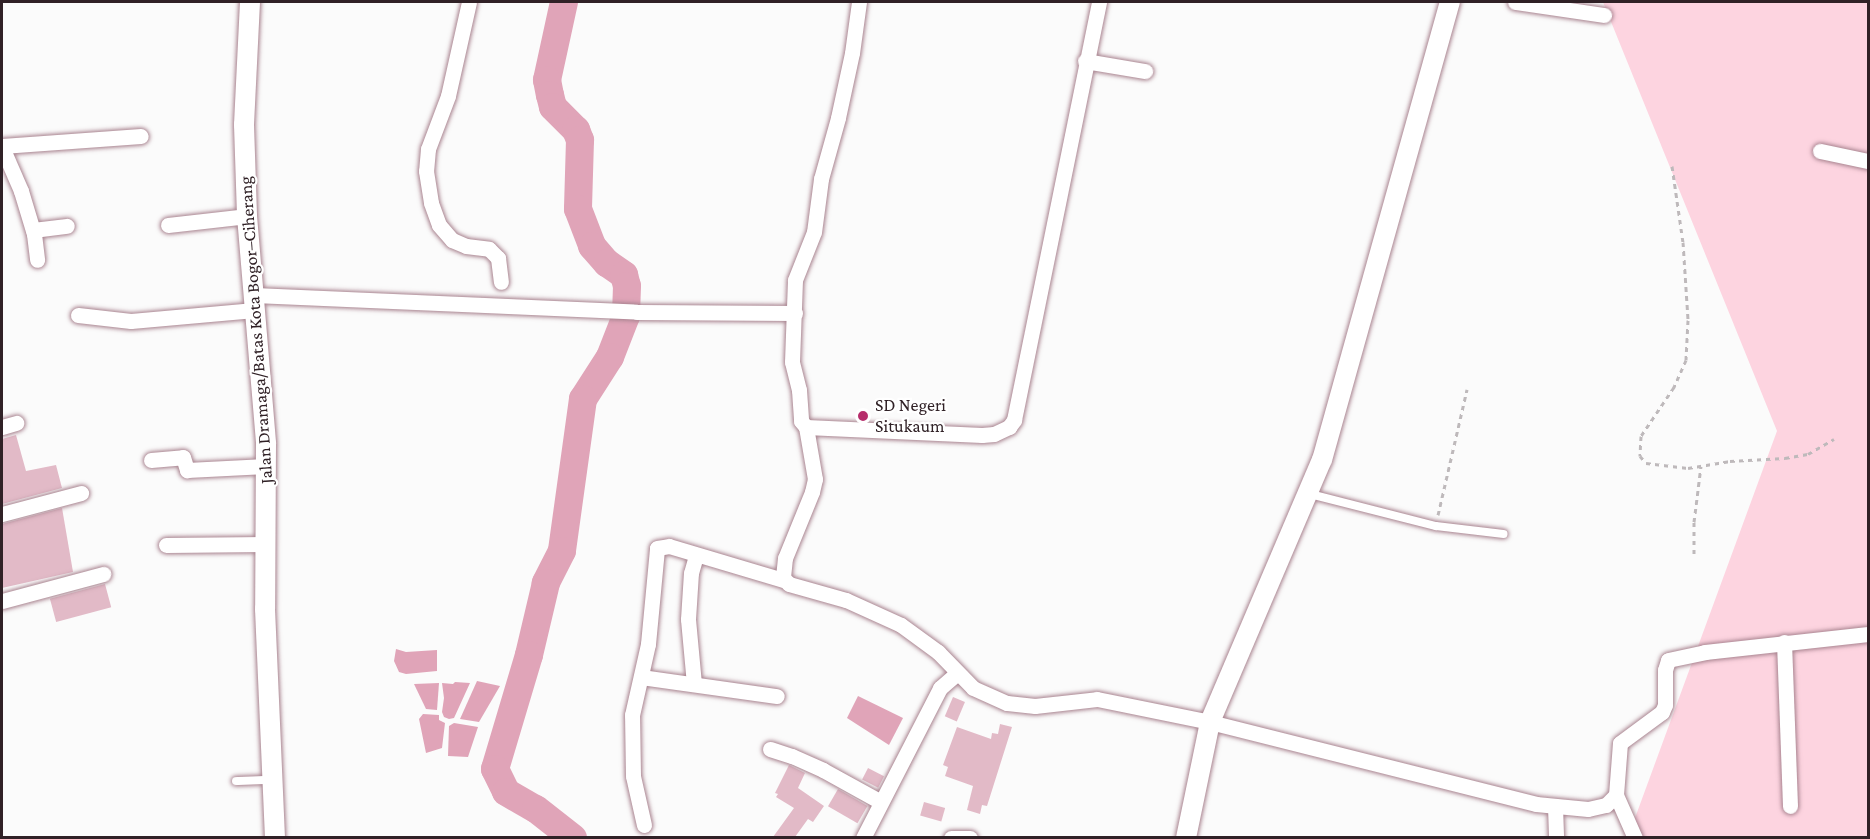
<!DOCTYPE html>
<html>
<head>
<meta charset="utf-8">
<style>
  body { margin:0 }
  #map { position:relative; width:1870px; height:839px; overflow:hidden; background:#fbfbfb; font-family:"Crimson Pro",serif }
  div>[style] { position:absolute }
  [style*='--x'] { left:calc(var(--x)*1px); top:calc(var(--y)*1px); width:calc(var(--w)*1px); rotate:calc(var(--a)*1deg) }
  .green>* { inset:0; background:#fdd4e0 }
  .water>* { inset:0; background:#e0a4b8 }
  .river>* { height:28px; margin:-14px; padding:0 14px; transform-origin:14px; border-radius:14px; background:#e0a4b8 }
  .building>* { inset:0; background:#e2bac7; transform-origin:0 0 }
  .path>* { height:3px; margin-top:-1.5px; transform-origin:0; background:repeating-linear-gradient(90deg,#beb9bb 0 4.5px,transparent 0 9px) }
  .roads { filter:drop-shadow(0 0 2px #a98490) drop-shadow(0 0 2px #a98490) }
  .service>* { height:8px; margin:-4px; padding:0 4px; transform-origin:4px; border-radius:4px; background:#fff }
  .minor>* { height:15px; margin:-7.5px; padding:0 7.5px; transform-origin:7.5px; border-radius:7.5px; background:#fff }
  .tertiary>* { height:20px; margin:-10px; padding:0 10px; transform-origin:10px; border-radius:10px; background:#fff }
  .dots>* { width:16px; height:16px; translate:-50% -50%; box-sizing:border-box; border:3px solid #fff; border-radius:50% }
  span { translate:-50% -50%; white-space:nowrap; text-align:center; line-height:1.15; -webkit-text-stroke:4.5px #fff; paint-order:stroke }
  .street-label { font-size:18px; color:#302126 }
  .poi-label { font-size:18px; color:#302126 }
  .left { translate:0 -50%; text-align:left }
  .frame { position:absolute; inset:0; border:3px solid #302126; pointer-events:none }
</style>
</head>
<body>
<div id="map">
  <div class="green">
    <i style="clip-path:polygon(1603px 2px,1868px 2px,1868px 837px,1628px 837px,1777px 431px)"></i>
  </div>
  <div class="water">
    <i style="clip-path:polygon(396px 649px,406px 652px,437px 650px,437px 671px,406px 674px,399px 672px,394px 661px)"></i>
    <i style="clip-path:polygon(477px 681px,500px 686px,479px 722px,460px 719px)"></i>
    <i style="clip-path:polygon(455px 682px,470px 683px,454px 718px,449px 719px,444px 717px,442px 712px,444px 698px,442px 683px,453px 684px)"></i>
    <i style="clip-path:polygon(439px 683px,437px 710px,426px 709px,414px 684px)"></i>
    <i style="clip-path:polygon(858px 696px,903px 718px,889px 745px,847px 718px)"></i>
    <i style="clip-path:polygon(423px 714px,439px 715px,439px 720px,445px 723px,442px 748px,426px 753px,419px 719px)"></i>
    <i style="clip-path:polygon(454px 723px,478px 727px,468px 757px,448px 756px,449px 726px)"></i>
  </div>
  <div class="river">
    <i style="--x:564;--y:2;--w:80;--a:102.3"></i>
    <i style="--x:547;--y:80;--w:15;--a:79"></i>
    <i style="--x:550;--y:95;--w:12;--a:76"></i>
    <i style="--x:553;--y:107;--w:33;--a:45"></i>
    <i style="--x:576;--y:130;--w:11;--a:68"></i>
    <i style="--x:580;--y:140;--w:69;--a:91.7"></i>
    <i style="--x:578;--y:209;--w:40;--a:69"></i>
    <i style="--x:592;--y:246;--w:23;--a:49"></i>
    <i style="--x:607;--y:263;--w:21;--a:35"></i>
    <i style="--x:624;--y:275;--w:11;--a:75"></i>
    <i style="--x:627;--y:286;--w:30;--a:92"></i>
    <i style="--x:626;--y:316;--w:44;--a:111.3"></i>
    <i style="--x:610;--y:357;--w:50;--a:122.7"></i>
    <i style="--x:583;--y:399;--w:153;--a:97.9"></i>
    <i style="--x:562;--y:551;--w:36;--a:117"></i>
    <i style="--x:546;--y:583;--w:74;--a:103.3"></i>
    <i style="--x:529;--y:655;--w:119;--a:106.6"></i>
    <i style="--x:495;--y:769;--w:25;--a:64"></i>
    <i style="--x:506;--y:792;--w:34;--a:30"></i>
    <i style="--x:536;--y:809;--w:47;--a:38.1"></i>
  </div>
  <div class="building">
    <i style="clip-path:polygon(16px 435px,26px 471px,56px 465px,62px 488px,2px 504px,2px 439px)"></i>
    <i style="clip-path:polygon(62px 508px,73px 572px,2px 588px,2px 524px)"></i>
    <i style="left:105px;top:584px;width:24px;height:57px;rotate:75deg"></i>
    <i style="left:953px;top:697px;width:13px;height:21px;rotate:23deg"></i>
    <i style="clip-path:polygon(1000px 724px,1012px 727px,987px 806px,982px 805px,980px 814px,967px 810px,973px 786px,945px 776px,948px 767px,943px 765px,957px 727px,991px 739px,992px 733px,998px 734px)"></i>
    <i style="clip-path:polygon(789px 765px,805px 773px,798px 788px,824px 806px,813px 822px,808px 819px,795px 837px,773px 837px,794px 808px,776px 797px,778px 794px,775px 793px)"></i>
    <i style="left:868px;top:768px;width:18px;height:13px;rotate:27deg"></i>
    <i style="left:838px;top:789px;width:34px;height:20px;rotate:30deg"></i>
    <i style="left:924px;top:802px;width:22px;height:14px;rotate:16deg"></i>
  </div>
  <div class="path">
    <i style="--x:1672;--y:166;--w:77;--a:81.8"></i>
    <i style="--x:1683;--y:242;--w:78;--a:86.3"></i>
    <i style="--x:1688;--y:320;--w:40;--a:92.9"></i>
    <i style="--x:1686;--y:360;--w:30;--a:114"></i>
    <i style="--x:1674;--y:387;--w:59;--a:124"></i>
    <i style="--x:1641;--y:436;--w:20;--a:93"></i>
    <i style="--x:1640;--y:456;--w:9;--a:49"></i>
    <i style="--x:1646;--y:463;--w:42;--a:6.8"></i>
    <i style="--x:1688;--y:468;--w:43;--a:-9.5"></i>
    <i style="--x:1730;--y:461;--w:55;--a:-3.1"></i>
    <i style="--x:1785;--y:458;--w:23;--a:-10"></i>
    <i style="--x:1808;--y:454;--w:30;--a:-30"></i>
    <i style="--x:1438;--y:515;--w:129;--a:-77"></i>
    <i style="--x:1694;--y:554;--w:32;--a:-90"></i>
    <i style="--x:1694;--y:522;--w:56;--a:-82.9"></i>
  </div>
  <div class="roads">
    <div class="service">
      <i style="--x:1310;--y:494;--w:130;--a:14.3"></i>
      <i style="--x:1436;--y:526;--w:68;--a:6.7"></i>
      <i style="--x:236;--y:781;--w:37;--a:-2"></i>
    </div>
    <div class="minor">
      <i style="--x:469;--y:2;--w:96;--a:102.6"></i>
      <i style="--x:448;--y:96;--w:57;--a:110.7"></i>
      <i style="--x:428;--y:149;--w:22;--a:95"></i>
      <i style="--x:426;--y:171;--w:32;--a:81"></i>
      <i style="--x:431;--y:203;--w:23;--a:70"></i>
      <i style="--x:439;--y:225;--w:20;--a:49"></i>
      <i style="--x:452;--y:240;--w:15;--a:23"></i>
      <i style="--x:466;--y:246;--w:23;--a:7"></i>
      <i style="--x:489;--y:249;--w:13;--a:45"></i>
      <i style="--x:498;--y:258;--w:24;--a:83"></i>
      <i style="--x:859;--y:2;--w:51;--a:97.8"></i>
      <i style="--x:852;--y:53;--w:66;--a:102.2"></i>
      <i style="--x:838;--y:118;--w:63;--a:105.6"></i>
      <i style="--x:821;--y:179;--w:53;--a:97.5"></i>
      <i style="--x:814;--y:232;--w:52;--a:111.6"></i>
      <i style="--x:795;--y:280;--w:82;--a:92.1"></i>
      <i style="--x:792;--y:362;--w:29;--a:76"></i>
      <i style="--x:799;--y:390;--w:31;--a:86"></i>
      <i style="--x:801;--y:421;--w:8;--a:50"></i>
      <i style="--x:806;--y:427;--w:53;--a:80.2"></i>
      <i style="--x:815;--y:479;--w:13;--a:103"></i>
      <i style="--x:812;--y:492;--w:71;--a:112.2"></i>
      <i style="--x:785;--y:558;--w:20;--a:96"></i>
      <i style="--x:783;--y:578;--w:8;--a:45"></i>
      <i style="--x:789;--y:584;--w:59;--a:15.7"></i>
      <i style="--x:846;--y:600;--w:60;--a:24.4"></i>
      <i style="--x:901;--y:625;--w:46;--a:36.1"></i>
      <i style="--x:938;--y:652;--w:50;--a:45.8"></i>
      <i style="--x:973;--y:688;--w:37;--a:24"></i>
      <i style="--x:1007;--y:703;--w:28;--a:6"></i>
      <i style="--x:1035;--y:706;--w:62;--a:-6.4"></i>
      <i style="--x:1097;--y:699;--w:115;--a:11.5"></i>
      <i style="--x:1210;--y:722;--w:336;--a:14.1"></i>
      <i style="--x:1536;--y:804;--w:52;--a:5.5"></i>
      <i style="--x:1588;--y:809;--w:18;--a:-13"></i>
      <i style="--x:1606;--y:805;--w:14;--a:-45"></i>
      <i style="--x:1616;--y:795;--w:52;--a:-85.6"></i>
      <i style="--x:1620;--y:743;--w:52;--a:-36.4"></i>
      <i style="--x:1662;--y:712;--w:8;--a:-67"></i>
      <i style="--x:1665;--y:705;--w:35;--a:-90"></i>
      <i style="--x:1665;--y:670;--w:10;--a:-73"></i>
      <i style="--x:1668;--y:660;--w:38;--a:-12"></i>
      <i style="--x:1705;--y:652;--w:164;--a:-6.3"></i>
      <i style="--x:1515;--y:2;--w:90;--a:8.3"></i>
      <i style="--x:1085;--y:61;--w:61;--a:9.5"></i>
      <i style="--x:2;--y:146;--w:139;--a:-4.1"></i>
      <i style="--x:2;--y:147;--w:48;--a:66.6"></i>
      <i style="--x:21;--y:191;--w:45;--a:73.2"></i>
      <i style="--x:34;--y:234;--w:26;--a:83"></i>
      <i style="--x:1820;--y:151;--w:49;--a:11.8"></i>
      <i style="--x:168;--y:225;--w:80;--a:-6.5"></i>
      <i style="--x:33;--y:230;--w:34;--a:-7"></i>
      <i style="--x:254;--y:295;--w:383;--a:2.5"></i>
      <i style="--x:637;--y:312;--w:158;--a:0.4"></i>
      <i style="--x:78;--y:315;--w:53;--a:6.5"></i>
      <i style="--x:131;--y:321;--w:124;--a:-5.1"></i>
      <i style="--x:2;--y:427;--w:15;--a:-16"></i>
      <i style="--x:806;--y:427;--w:176;--a:2.6"></i>
      <i style="--x:982;--y:435;--w:12;--a:-5"></i>
      <i style="--x:994;--y:434;--w:17;--a:-25"></i>
      <i style="--x:1009;--y:427;--w:9;--a:-54"></i>
      <i style="--x:1014;--y:420;--w:427;--a:-78.5"></i>
      <i style="--x:151;--y:460;--w:32;--a:-5"></i>
      <i style="--x:183;--y:457;--w:14;--a:73"></i>
      <i style="--x:187;--y:470;--w:79;--a:-2.9"></i>
      <i style="--x:2;--y:514;--w:82;--a:-14.9"></i>
      <i style="--x:166;--y:545;--w:100;--a:-0.6"></i>
      <i style="--x:2;--y:601;--w:105;--a:-15"></i>
      <i style="--x:1784;--y:642;--w:164;--a:87.9"></i>
      <i style="--x:641;--y:677;--w:137;--a:8"></i>
      <i style="--x:694;--y:684;--w:65;--a:-95.3"></i>
      <i style="--x:688;--y:619;--w:46;--a:-86.3"></i>
      <i style="--x:691;--y:573;--w:19;--a:-74"></i>
      <i style="--x:770;--y:749;--w:23;--a:18"></i>
      <i style="--x:792;--y:756;--w:34;--a:24"></i>
      <i style="--x:823;--y:770;--w:66;--a:28.9"></i>
      <i style="--x:1616;--y:795;--w:47;--a:66.2"></i>
      <i style="--x:1555;--y:806;--w:32;--a:88"></i>
      <i style="--x:644;--y:825;--w:50;--a:-102.7"></i>
      <i style="--x:633;--y:776;--w:61;--a:-90.9"></i>
      <i style="--x:632;--y:715;--w:73;--a:-77.3"></i>
      <i style="--x:648;--y:644;--w:96;--a:-84.6"></i>
      <i style="--x:657;--y:548;--w:12;--a:-9"></i>
      <i style="--x:669;--y:546;--w:119;--a:16.6"></i>
      <i style="--x:863;--y:838;--w:169;--a:-62.8"></i>
      <i style="--x:940;--y:688;--w:21;--a:-41"></i>
      <i style="--x:951;--y:838;--w:19;--a:0"></i>
    </div>
    <div class="tertiary">
      <i style="--x:250;--y:2;--w:123;--a:92.8"></i>
      <i style="--x:244;--y:125;--w:91;--a:88.1"></i>
      <i style="--x:247;--y:216;--w:229;--a:85.2"></i>
      <i style="--x:266;--y:444;--w:165;--a:90.3"></i>
      <i style="--x:265;--y:609;--w:229;--a:87.5"></i>
      <i style="--x:1186;--y:838;--w:118;--a:-78.3"></i>
      <i style="--x:1210;--y:722;--w:285;--a:-66.9"></i>
      <i style="--x:1322;--y:460;--w:476;--a:-74.4"></i>
    </div>
  </div>
  <div class="dots">
    <i style="left:863px;top:416px;background:#b72e6c"></i>
  </div>
  <div class="street-label">
    <span style="left:256px;top:330px;rotate:-94deg">Jalan Dramaga/Batas Kota Bogor–Ciherang</span>
  </div>
  <div class="poi-label">
    <span class="left" style="left:875px;top:416px">SD Negeri<br>Situkaum</span>
  </div>
  <div class="frame"></div>
</div>
</body>
</html>
